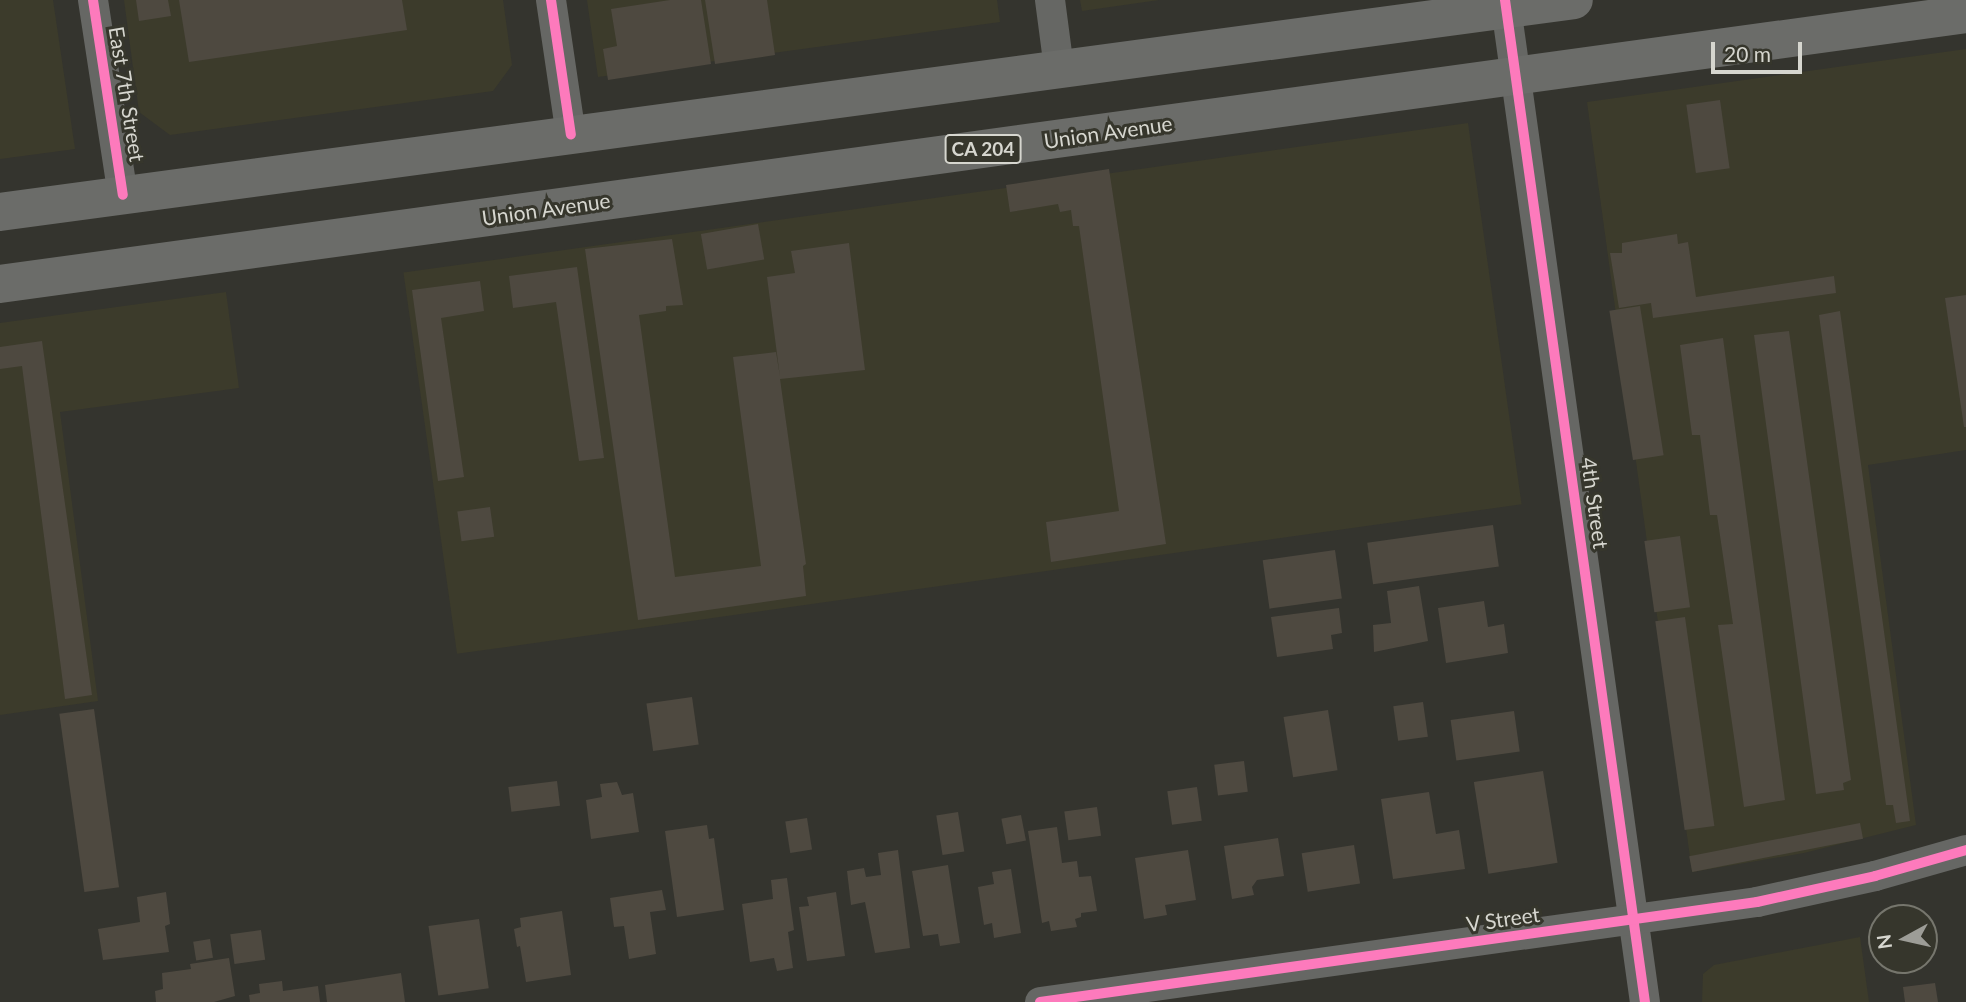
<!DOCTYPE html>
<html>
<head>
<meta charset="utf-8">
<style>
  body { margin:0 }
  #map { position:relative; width:1966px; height:1002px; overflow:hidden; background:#34342e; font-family:Lato,sans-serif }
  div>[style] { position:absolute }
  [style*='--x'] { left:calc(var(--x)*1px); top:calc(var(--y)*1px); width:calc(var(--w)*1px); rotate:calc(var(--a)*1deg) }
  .built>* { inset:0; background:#3c3b2b; transform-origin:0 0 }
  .building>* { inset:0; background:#4e4940; transform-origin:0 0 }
  .minor>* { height:30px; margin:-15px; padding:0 15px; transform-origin:15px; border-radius:15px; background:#666764 }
  .highway>* { height:38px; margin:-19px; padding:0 19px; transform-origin:19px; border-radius:19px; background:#6b6c69 }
  .cycleway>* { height:10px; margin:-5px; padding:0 5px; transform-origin:5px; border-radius:5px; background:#fd7abc }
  span { translate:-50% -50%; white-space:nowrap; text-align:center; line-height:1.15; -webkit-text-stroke:6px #36362c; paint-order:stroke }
  .shield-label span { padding:2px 5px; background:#36362c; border:2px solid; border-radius:5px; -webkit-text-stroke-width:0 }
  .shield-label { font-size:19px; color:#d6d6cf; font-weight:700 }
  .street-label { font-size:21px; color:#d6d6cf }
  .north { position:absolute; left:1868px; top:904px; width:70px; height:70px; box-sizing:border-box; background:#36362c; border:2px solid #76766d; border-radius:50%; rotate:262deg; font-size:19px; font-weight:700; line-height:28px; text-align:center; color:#d6d6cf }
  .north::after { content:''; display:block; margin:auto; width:24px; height:32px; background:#9d9d97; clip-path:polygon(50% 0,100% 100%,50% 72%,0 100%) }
  .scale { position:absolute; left:1711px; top:42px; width:91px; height:32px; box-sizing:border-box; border:4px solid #d6d6cf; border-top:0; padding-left:9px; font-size:21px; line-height:24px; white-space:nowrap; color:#d6d6cf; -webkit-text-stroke:5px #36362c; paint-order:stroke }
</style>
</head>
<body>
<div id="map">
  <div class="built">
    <i style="clip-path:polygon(0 0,53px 0,75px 149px,0 159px)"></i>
    <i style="clip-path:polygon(124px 0,503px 0,512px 65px,493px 91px,170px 135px,139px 112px)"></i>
    <i style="clip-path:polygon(587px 0,997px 0,1000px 22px,598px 77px)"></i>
    <i style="clip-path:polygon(1080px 0,1159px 0,1082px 11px)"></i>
    <i style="clip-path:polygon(1966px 49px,1966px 450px,1868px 465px,1916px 825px,1804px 853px,1692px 872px,1587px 102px)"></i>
    <i style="left:1468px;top:123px;width:385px;height:1075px;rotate:82deg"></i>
    <i style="clip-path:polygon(226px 292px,239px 388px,60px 412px,98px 701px,0 715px,0 323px)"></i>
    <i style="clip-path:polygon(1860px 937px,1869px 1002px,1702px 1002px,1703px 974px,1714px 965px)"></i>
  </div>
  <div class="building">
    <i style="clip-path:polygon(136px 0,168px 0,171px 16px,139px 21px)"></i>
    <i style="clip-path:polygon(179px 0,402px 0,407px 30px,189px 62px)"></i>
    <i style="clip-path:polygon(670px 0,701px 0,711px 64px,608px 80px,603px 49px,617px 46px,611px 9px)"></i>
    <i style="clip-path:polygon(705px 0,767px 0,775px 55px,715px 64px)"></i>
    <i style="left:1720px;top:100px;width:69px;height:34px;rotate:82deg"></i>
    <i style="clip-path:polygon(1109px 169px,1166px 544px,1051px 562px,1046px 522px,1119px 511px,1079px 226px,1073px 226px,1071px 210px,1060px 212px,1058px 204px,1010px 212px,1006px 185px)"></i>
    <i style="left:758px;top:224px;width:36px;height:58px;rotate:80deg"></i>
    <i style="clip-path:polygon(1677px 234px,1678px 244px,1688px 242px,1696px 297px,1834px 276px,1836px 293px,1653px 318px,1651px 303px,1619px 308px,1610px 253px,1622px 253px,1622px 243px)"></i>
    <i style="clip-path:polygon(672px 239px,683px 305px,666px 306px,666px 311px,639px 315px,675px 577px,761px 566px,733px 357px,776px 352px,780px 377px,767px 277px,795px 273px,791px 251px,849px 243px,865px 370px,780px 379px,806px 564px,803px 566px,806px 596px,638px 620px,585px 249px)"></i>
    <i style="clip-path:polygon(577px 267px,604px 458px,579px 461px,556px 302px,513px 308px,509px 276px)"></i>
    <i style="clip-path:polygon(480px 281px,484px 311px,441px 318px,464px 477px,438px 481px,412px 290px)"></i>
    <i style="clip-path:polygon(1966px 295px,1966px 427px,1964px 427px,1945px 298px)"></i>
    <i style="left:1640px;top:306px;width:151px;height:31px;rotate:81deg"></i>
    <i style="clip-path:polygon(1840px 311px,1910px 821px,1896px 823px,1893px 805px,1886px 805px,1819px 315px)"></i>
    <i style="clip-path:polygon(1789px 331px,1851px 780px,1843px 783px,1844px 790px,1816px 794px,1754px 335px)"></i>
    <i style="clip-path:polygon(1723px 338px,1785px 800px,1744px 807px,1718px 625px,1733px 624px,1717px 515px,1710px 515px,1700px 435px,1692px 435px,1680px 345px)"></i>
    <i style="clip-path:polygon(42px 341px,92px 695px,65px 699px,22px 366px,0 369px,0 347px)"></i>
    <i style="left:490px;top:507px;width:30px;height:33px;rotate:82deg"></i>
    <i style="left:1493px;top:525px;width:42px;height:127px;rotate:82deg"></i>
    <i style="left:1680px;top:536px;width:72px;height:36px;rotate:82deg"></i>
    <i style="left:1335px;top:550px;width:49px;height:73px;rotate:82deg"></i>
    <i style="clip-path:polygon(1419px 586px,1428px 641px,1374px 652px,1373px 625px,1391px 623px,1387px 591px)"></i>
    <i style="clip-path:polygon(1484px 601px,1488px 627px,1504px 624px,1508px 653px,1446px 663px,1438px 608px)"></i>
    <i style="clip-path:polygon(1339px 608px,1342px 633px,1331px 635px,1333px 649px,1277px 657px,1271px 617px)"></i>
    <i style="left:1685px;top:617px;width:211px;height:30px;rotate:82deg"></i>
    <i style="left:692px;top:697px;width:48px;height:46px;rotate:82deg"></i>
    <i style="left:1423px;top:702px;width:35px;height:30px;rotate:82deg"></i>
    <i style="left:94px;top:709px;width:180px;height:35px;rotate:82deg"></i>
    <i style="left:1328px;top:710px;width:61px;height:45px;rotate:81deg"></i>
    <i style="left:1514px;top:711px;width:41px;height:64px;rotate:82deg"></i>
    <i style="left:1244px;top:761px;width:31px;height:30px;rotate:83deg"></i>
    <i style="left:1543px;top:771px;width:93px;height:70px;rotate:81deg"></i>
    <i style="left:557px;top:781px;width:25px;height:49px;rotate:83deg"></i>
    <i style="clip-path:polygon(617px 782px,622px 795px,633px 793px,639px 832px,591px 839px,586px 800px,602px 797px,600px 784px)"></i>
    <i style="left:1197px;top:787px;width:34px;height:30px;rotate:82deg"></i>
    <i style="clip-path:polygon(1429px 792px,1436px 834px,1459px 830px,1465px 869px,1393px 879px,1381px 799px)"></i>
    <i style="left:1097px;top:807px;width:29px;height:33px;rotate:82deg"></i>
    <i style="left:958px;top:812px;width:40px;height:22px;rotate:81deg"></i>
    <i style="left:1021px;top:815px;width:26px;height:20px;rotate:79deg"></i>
    <i style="left:807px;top:818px;width:32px;height:22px;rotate:81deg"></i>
    <i style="left:1860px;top:823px;width:16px;height:174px;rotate:79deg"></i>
    <i style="clip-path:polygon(707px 825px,709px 839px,714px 838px,724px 910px,677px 917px,665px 831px)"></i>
    <i style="clip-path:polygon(1057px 827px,1062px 863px,1077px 861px,1079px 877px,1091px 876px,1097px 911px,1081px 913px,1081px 917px,1075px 919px,1077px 927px,1051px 931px,1049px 921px,1042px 923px,1028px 831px)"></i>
    <i style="clip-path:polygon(1278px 838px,1284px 876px,1257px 880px,1252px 887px,1254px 895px,1232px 899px,1224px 846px)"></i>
    <i style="left:1354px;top:845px;width:39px;height:53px;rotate:81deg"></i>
    <i style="clip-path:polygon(898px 850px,910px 948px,875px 953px,865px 902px,851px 905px,847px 871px,864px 868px,866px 877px,881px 875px,878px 853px)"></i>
    <i style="clip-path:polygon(1188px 850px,1196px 900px,1165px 905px,1167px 915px,1144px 919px,1135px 858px)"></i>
    <i style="clip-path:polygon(948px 865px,960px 943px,940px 946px,938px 934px,923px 936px,912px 871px)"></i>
    <i style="clip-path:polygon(1011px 869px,1021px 933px,994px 938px,992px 923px,984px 925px,978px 887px,994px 884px,992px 872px)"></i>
    <i style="clip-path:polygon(787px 878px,794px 930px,788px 932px,793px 968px,777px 971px,774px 958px,750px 962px,742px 904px,773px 899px,771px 880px)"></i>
    <i style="clip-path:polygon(662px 890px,666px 910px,650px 912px,656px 954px,629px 959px,624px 926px,614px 927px,610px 898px)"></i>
    <i style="clip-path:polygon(166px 892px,170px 924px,165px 926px,169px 952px,103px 960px,98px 929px,140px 922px,137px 897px)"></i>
    <i style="clip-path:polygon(836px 892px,845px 956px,807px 961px,799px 907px,809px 906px,807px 897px)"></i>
    <i style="clip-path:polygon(562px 911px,571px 975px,526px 982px,520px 946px,517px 947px,514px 929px,521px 927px,520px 918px)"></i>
    <i style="clip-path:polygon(1924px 916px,1927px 916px,1933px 952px,1924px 953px)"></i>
    <i style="left:479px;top:919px;width:70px;height:51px;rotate:82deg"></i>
    <i style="left:261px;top:930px;width:30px;height:31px;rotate:82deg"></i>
    <i style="left:210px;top:939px;width:19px;height:17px;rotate:81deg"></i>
    <i style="clip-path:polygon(229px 958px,235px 996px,214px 1002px,156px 1002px,155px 991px,163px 989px,162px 973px,191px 969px,190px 964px)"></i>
    <i style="clip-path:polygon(401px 973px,405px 1002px,327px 1002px,325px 985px)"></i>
    <i style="clip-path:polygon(282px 981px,283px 991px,318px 986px,320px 1002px,250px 1002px,249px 995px,260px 993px,259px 984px)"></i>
    <i style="clip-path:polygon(1935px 983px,1938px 1002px,1905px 1002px,1903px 987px)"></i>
  </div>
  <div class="minor">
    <i style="--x:93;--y:0;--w:197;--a:81.3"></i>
    <i style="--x:551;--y:0;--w:136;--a:81.6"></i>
    <i style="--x:1050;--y:0;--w:69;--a:82.5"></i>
    <i style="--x:1505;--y:0;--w:1012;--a:82.05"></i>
    <i style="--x:1040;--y:1002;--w:724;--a:-7.94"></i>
    <i style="--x:1757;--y:902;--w:121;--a:-12.4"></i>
    <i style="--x:1875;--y:876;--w:95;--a:-15.9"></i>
  </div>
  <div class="highway">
    <i style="--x:0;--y:212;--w:1588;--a:-7.67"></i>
    <i style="--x:0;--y:284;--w:1984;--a:-7.82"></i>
  </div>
  <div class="cycleway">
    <i style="--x:93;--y:0;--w:197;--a:81.3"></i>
    <i style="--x:551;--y:0;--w:136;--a:81.6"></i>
    <i style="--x:1505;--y:0;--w:1012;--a:82.05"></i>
    <i style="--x:1040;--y:1002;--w:724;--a:-7.94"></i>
    <i style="--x:1757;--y:902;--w:121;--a:-12.4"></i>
    <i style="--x:1875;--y:876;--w:95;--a:-15.9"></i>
  </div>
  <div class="shield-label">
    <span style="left:983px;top:149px">CA 204</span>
  </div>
  <div class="street-label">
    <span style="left:127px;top:94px;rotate:81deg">East 7th Street</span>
    <span style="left:1108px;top:132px;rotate:-8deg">Union Avenue</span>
    <span style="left:546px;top:209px;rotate:-8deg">Union Avenue</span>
    <span style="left:1595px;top:503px;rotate:82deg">4th Street</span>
    <span style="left:1503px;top:919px;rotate:-8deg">V Street</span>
  </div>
  <div class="north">N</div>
  <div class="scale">20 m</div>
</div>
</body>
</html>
